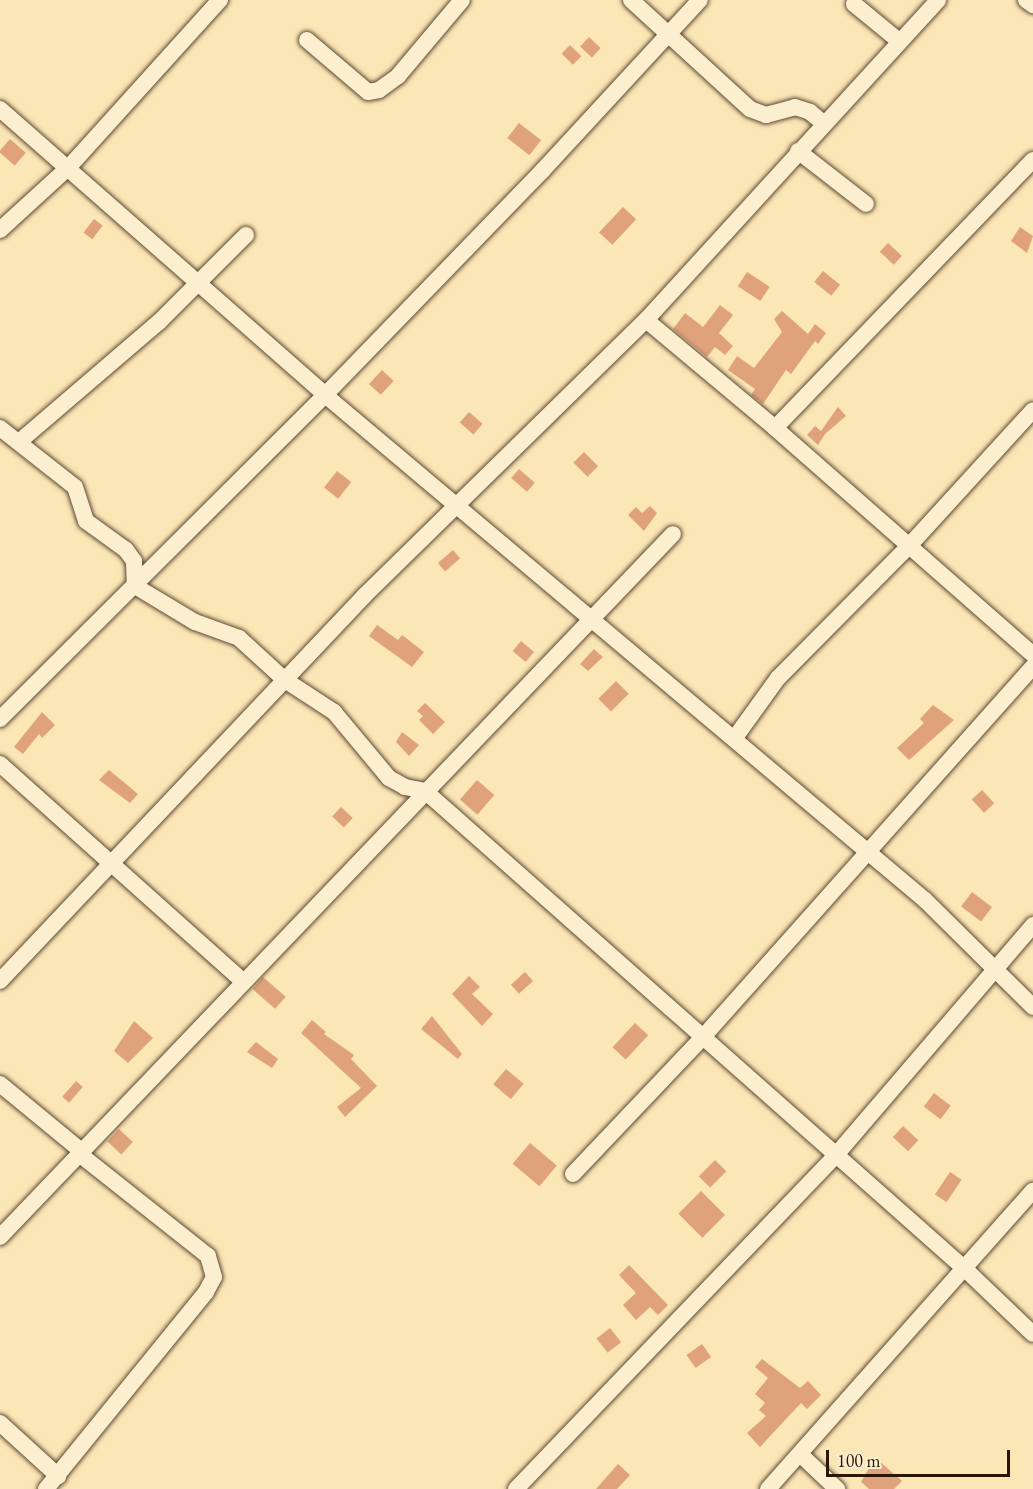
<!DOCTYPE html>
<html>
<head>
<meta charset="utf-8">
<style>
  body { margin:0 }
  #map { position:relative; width:1033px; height:1489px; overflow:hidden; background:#fbe6b6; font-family:"EB Garamond",serif }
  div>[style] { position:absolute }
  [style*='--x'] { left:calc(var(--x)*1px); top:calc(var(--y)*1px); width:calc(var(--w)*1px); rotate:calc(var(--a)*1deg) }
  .building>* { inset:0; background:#e0a27b; transform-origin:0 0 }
  .roads { filter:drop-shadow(0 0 2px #5e4932) drop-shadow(0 0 2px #5e4932) }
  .minor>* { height:16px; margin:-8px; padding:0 8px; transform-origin:8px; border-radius:8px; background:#fcefd0 }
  span { translate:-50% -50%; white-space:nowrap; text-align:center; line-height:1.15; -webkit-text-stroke:5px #fcefd0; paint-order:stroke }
  .scale { position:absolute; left:826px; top:1450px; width:184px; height:27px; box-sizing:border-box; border:3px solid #2a1506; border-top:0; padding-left:8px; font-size:18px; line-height:21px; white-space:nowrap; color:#2a1506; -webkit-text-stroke:4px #fcefd0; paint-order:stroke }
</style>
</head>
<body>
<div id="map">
  <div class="building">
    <i style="left:589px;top:37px;width:16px;height:13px;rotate:43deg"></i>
    <i style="left:570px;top:45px;width:16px;height:12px;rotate:45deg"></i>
    <i style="left:519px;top:123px;width:28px;height:19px;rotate:38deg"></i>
    <i style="left:10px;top:139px;width:21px;height:17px;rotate:41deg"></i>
    <i style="left:623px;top:207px;width:18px;height:35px;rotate:43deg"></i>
    <i style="left:94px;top:219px;width:11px;height:17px;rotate:38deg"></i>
    <i style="clip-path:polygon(1020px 227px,1033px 236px,1027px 253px,1011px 241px)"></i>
    <i style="left:888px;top:243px;width:19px;height:12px;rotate:43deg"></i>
    <i style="left:823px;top:271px;width:22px;height:14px;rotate:39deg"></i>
    <i style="left:747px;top:272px;width:27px;height:17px;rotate:33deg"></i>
    <i style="clip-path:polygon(720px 305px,733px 315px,719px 333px,733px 346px,725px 355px,715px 347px,707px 357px,673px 329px,685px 313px,703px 327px)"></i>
    <i style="clip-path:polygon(782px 311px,808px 334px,815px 324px,826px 333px,818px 344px,815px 341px,791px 374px,786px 370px,763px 404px,751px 395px,755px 389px,728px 370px,737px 356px,754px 368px,782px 332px,774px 319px)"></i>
    <i style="left:382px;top:370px;width:16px;height:19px;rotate:43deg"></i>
    <i style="clip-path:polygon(838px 407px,846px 416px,825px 434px,818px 445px,807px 435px,815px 426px,821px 431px)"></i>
    <i style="left:469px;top:412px;width:18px;height:14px;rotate:41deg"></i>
    <i style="left:584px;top:452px;width:20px;height:15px;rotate:45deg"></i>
    <i style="left:519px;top:469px;width:21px;height:12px;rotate:41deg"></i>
    <i style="left:337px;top:471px;width:18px;height:21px;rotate:38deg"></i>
    <i style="clip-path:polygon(650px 506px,657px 513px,644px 531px,628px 515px,636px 507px,642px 513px)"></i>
    <i style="left:453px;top:550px;width:11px;height:20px;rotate:49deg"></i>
    <i style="clip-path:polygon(377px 625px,398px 640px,402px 635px,424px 652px,412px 667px,369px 636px)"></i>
    <i style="left:521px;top:641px;width:17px;height:13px;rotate:40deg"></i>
    <i style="clip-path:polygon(594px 649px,603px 657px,588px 671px,580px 664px)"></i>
    <i style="left:616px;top:681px;width:18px;height:25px;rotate:45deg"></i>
    <i style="clip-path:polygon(425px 703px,445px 722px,433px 734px,419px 720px,423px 716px,417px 711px)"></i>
    <i style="clip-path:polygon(933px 705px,954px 720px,909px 760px,897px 748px,924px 723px,920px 719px)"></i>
    <i style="clip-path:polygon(42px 712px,55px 725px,42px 738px,39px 734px,23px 754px,14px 747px)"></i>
    <i style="clip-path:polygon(402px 732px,419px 745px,409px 756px,396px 742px)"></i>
    <i style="clip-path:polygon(109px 770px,138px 794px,130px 803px,99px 780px)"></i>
    <i style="left:477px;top:780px;width:23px;height:26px;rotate:41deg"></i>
    <i style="left:982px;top:790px;width:18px;height:14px;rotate:47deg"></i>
    <i style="left:341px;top:807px;width:16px;height:13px;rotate:43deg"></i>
    <i style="left:972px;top:892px;width:25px;height:18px;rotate:37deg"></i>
    <i style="left:525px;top:972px;width:12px;height:19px;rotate:48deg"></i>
    <i style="clip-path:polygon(469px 976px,480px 987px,472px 994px,493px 1014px,482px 1026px,452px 994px)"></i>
    <i style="left:263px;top:977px;width:30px;height:16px;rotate:41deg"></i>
    <i style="clip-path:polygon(432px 1016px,462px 1054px,458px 1059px,421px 1029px)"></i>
    <i style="clip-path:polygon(312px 1020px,326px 1032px,324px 1034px,354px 1055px,351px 1059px,377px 1086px,345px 1117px,337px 1107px,361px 1088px,301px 1033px)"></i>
    <i style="clip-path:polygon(134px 1021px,153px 1038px,128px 1063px,114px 1051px)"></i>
    <i style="left:635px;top:1023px;width:18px;height:33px;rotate:43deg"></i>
    <i style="clip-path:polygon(256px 1042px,278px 1059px,272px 1068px,247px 1052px)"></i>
    <i style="left:506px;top:1069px;width:23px;height:20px;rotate:40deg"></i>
    <i style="left:76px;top:1081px;width:9px;height:21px;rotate:41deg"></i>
    <i style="left:934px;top:1093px;width:21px;height:17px;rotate:37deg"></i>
    <i style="left:903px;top:1126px;width:21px;height:15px;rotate:43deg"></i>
    <i style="left:119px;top:1129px;width:19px;height:17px;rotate:43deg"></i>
    <i style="left:530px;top:1143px;width:35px;height:27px;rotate:40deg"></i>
    <i style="left:715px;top:1160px;width:16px;height:23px;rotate:45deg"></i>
    <i style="left:950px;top:1172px;width:14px;height:27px;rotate:34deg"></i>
    <i style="left:701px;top:1191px;width:34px;height:32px;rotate:45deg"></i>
    <i style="clip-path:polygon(629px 1265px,668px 1305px,658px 1315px,650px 1307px,636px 1320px,623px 1305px,636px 1293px,619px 1275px)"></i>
    <i style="left:610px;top:1328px;width:18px;height:17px;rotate:52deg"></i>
    <i style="left:702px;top:1344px;width:16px;height:19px;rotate:55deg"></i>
    <i style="clip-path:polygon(762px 1359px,800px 1388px,808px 1381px,821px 1395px,807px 1409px,801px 1403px,760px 1447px,747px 1433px,766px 1416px,759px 1410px,765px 1403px,755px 1394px,768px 1378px,755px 1367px)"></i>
    <i style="clip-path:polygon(879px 1461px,902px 1481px,894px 1489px,869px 1489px,861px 1482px,872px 1463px,875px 1466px)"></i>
    <i style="clip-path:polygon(618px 1464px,630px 1475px,617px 1489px,596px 1489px)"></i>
  </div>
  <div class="roads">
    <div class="minor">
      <i style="--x:631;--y:0;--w:161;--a:42.5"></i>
      <i style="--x:750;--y:109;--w:17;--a:21"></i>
      <i style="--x:766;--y:115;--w:30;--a:-15"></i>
      <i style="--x:795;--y:107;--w:16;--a:18"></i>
      <i style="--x:810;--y:112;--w:17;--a:40"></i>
      <i style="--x:1026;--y:0;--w:9;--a:36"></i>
      <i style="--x:854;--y:4;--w:58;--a:39.4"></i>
      <i style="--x:307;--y:40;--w:80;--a:40.4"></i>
      <i style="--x:368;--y:92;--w:11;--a:-10"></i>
      <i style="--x:379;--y:90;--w:24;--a:-36"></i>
      <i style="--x:398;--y:76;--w:99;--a:-49.9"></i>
      <i style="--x:0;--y:109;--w:433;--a:41.3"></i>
      <i style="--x:325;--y:395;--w:784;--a:40.09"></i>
      <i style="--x:925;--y:900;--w:152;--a:44.7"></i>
      <i style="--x:798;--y:151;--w:86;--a:37.9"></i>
      <i style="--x:0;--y:230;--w:92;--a:-42.4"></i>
      <i style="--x:68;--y:168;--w:227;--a:-47.9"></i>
      <i style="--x:646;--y:320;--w:168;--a:39.9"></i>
      <i style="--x:775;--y:428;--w:344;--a:41.3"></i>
      <i style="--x:0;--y:428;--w:95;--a:38.2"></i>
      <i style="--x:75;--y:487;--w:36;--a:72"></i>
      <i style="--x:86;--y:521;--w:49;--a:35.9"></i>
      <i style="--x:126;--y:550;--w:14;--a:54"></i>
      <i style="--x:134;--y:561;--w:25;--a:88"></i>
      <i style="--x:135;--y:586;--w:70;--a:31"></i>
      <i style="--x:195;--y:622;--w:47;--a:20"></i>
      <i style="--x:239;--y:638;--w:62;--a:42.4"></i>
      <i style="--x:285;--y:680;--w:59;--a:33.1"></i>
      <i style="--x:334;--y:712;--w:86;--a:50.2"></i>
      <i style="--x:389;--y:778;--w:18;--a:29"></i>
      <i style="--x:405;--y:787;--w:20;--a:11"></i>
      <i style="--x:425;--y:791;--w:720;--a:41.51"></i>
      <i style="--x:964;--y:1268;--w:95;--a:43.7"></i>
      <i style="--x:775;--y:428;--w:372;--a:-46.1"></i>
      <i style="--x:20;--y:441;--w:183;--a:-40.6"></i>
      <i style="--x:159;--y:322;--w:123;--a:-45"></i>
      <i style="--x:0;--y:719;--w:459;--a:-44.9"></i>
      <i style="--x:325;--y:395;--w:313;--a:-45.9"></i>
      <i style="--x:543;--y:170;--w:231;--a:-47.3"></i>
      <i style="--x:734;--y:739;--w:75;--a:-54.2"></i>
      <i style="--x:778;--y:678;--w:185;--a:-45.2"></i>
      <i style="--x:908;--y:547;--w:185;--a:-47.6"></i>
      <i style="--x:0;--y:764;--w:327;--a:41.8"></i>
      <i style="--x:0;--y:981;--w:531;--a:-46.6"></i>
      <i style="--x:365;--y:595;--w:393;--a:-44.4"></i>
      <i style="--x:646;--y:320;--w:433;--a:-47.6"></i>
      <i style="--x:0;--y:1084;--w:104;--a:39.5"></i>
      <i style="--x:573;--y:1174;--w:189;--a:-46.5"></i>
      <i style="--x:703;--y:1037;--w:497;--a:-48.3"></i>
      <i style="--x:0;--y:1237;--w:973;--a:-46.25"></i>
      <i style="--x:0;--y:1423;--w:79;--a:42.4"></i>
      <i style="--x:801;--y:1455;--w:50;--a:43.4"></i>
      <i style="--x:46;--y:1489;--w:254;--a:-50.9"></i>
      <i style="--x:206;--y:1292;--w:17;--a:-62"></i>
      <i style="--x:214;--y:1277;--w:22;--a:-106"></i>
      <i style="--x:208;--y:1256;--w:166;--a:-141.6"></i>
      <i style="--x:516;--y:1489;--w:463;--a:-46.2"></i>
      <i style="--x:836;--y:1155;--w:303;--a:-49.4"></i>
      <i style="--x:768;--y:1489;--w:399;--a:-48.4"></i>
    </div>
  </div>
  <div class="scale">100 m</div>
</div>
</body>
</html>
